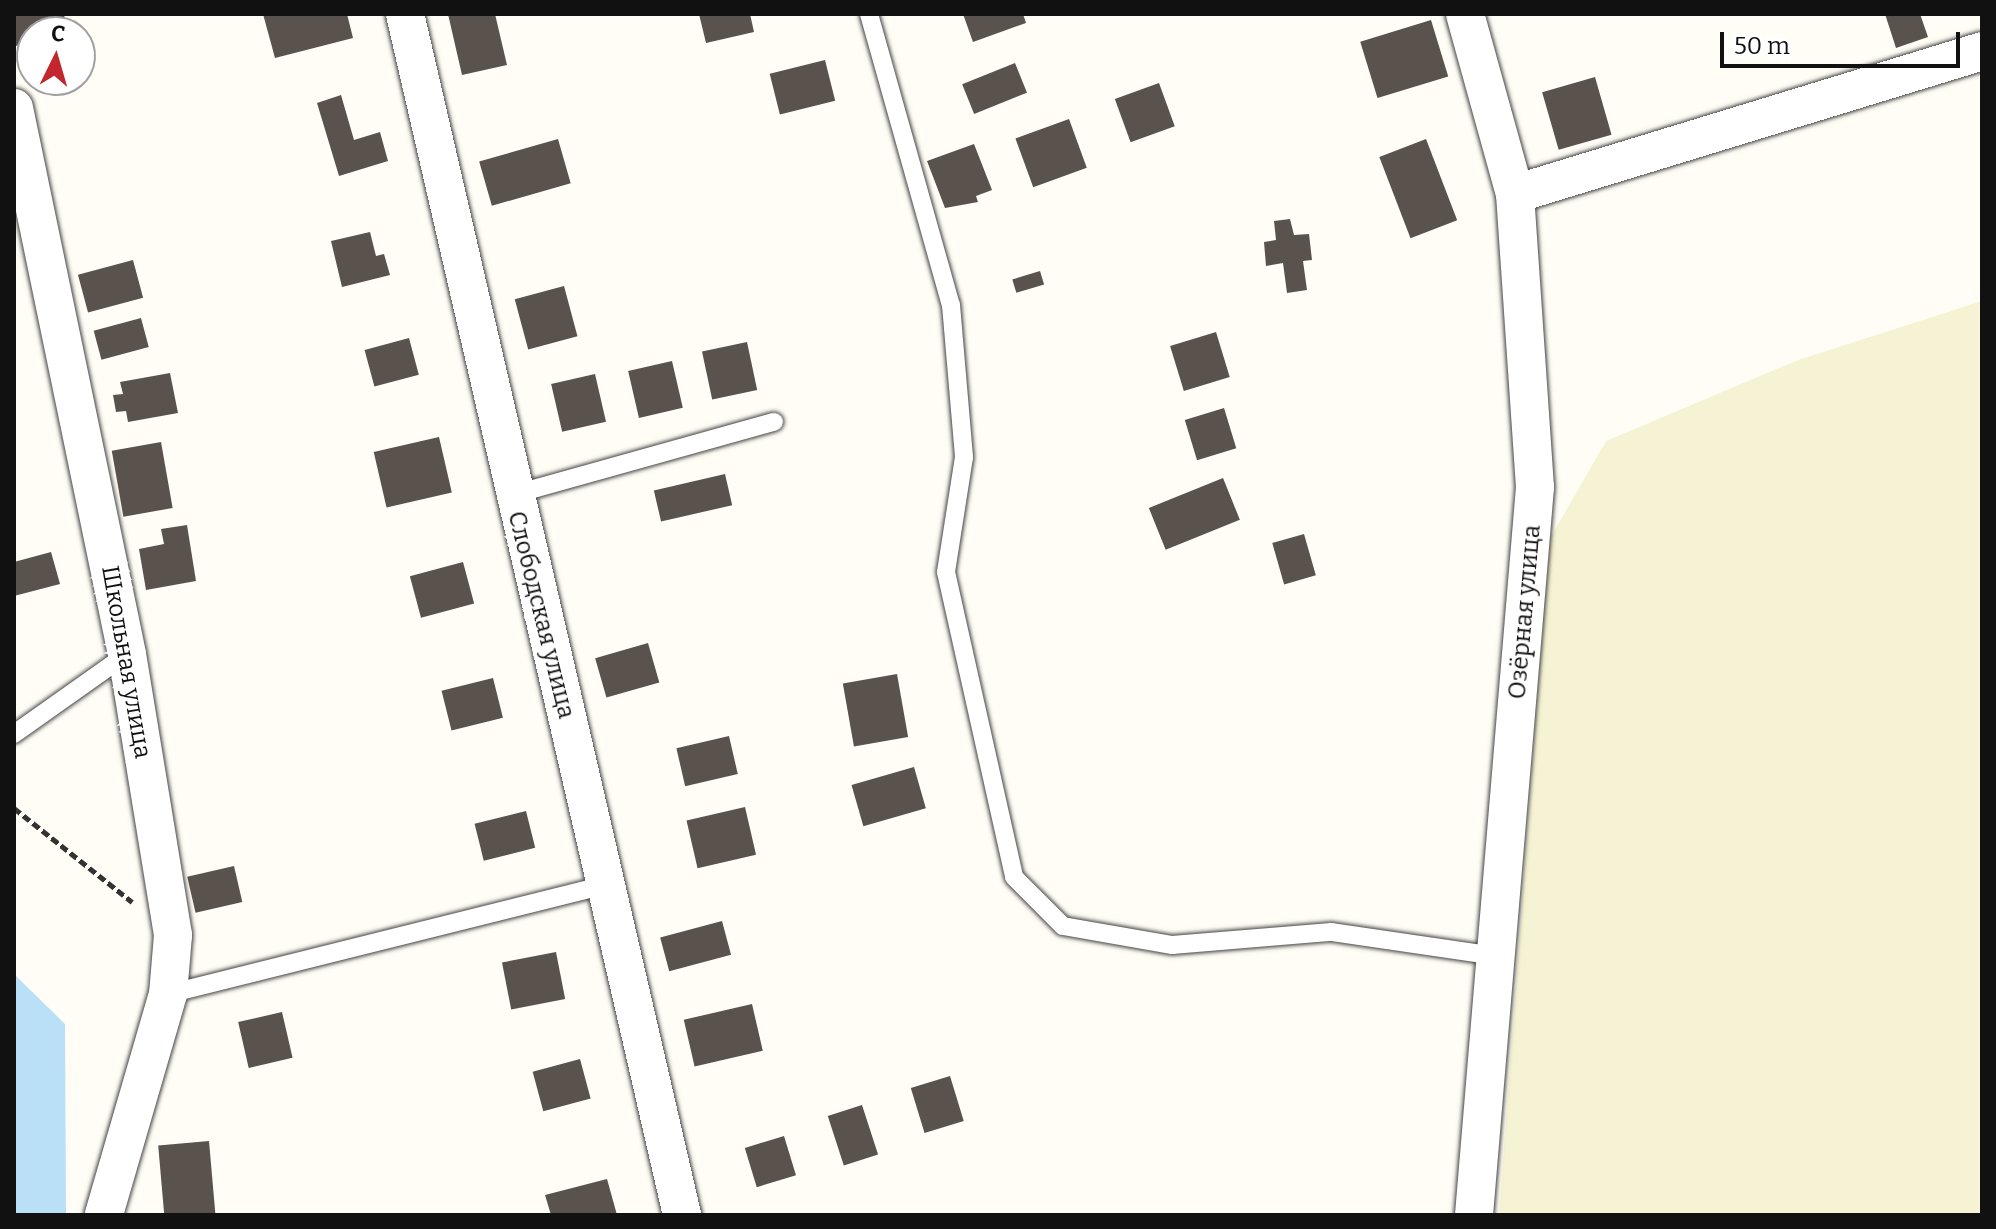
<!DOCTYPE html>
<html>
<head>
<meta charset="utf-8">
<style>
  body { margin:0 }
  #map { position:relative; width:1996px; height:1229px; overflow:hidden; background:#fffdf5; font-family:Bitter,serif }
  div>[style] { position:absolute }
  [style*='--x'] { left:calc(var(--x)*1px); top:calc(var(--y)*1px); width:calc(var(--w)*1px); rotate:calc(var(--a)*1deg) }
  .farmland>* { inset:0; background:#f6f3d4 }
  .water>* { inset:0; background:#b9e0f7 }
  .building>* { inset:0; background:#5a524d; transform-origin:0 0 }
  .path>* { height:5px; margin-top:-2.5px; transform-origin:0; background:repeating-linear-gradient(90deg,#333 0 8px,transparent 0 12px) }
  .roads { filter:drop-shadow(0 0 2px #444) drop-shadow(0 0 2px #444) }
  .service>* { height:18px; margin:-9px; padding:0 9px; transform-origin:9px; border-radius:9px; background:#fff }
  .minor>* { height:38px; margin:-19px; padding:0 19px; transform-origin:19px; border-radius:19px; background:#fff }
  span { translate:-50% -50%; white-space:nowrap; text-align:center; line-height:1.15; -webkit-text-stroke:8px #fff; paint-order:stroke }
  .street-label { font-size:24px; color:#111 }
  .frame { position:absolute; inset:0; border:16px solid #111; pointer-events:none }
  .north { position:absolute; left:16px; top:16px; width:80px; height:80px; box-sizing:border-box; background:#fff; border:2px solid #a0a0a0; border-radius:50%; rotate:5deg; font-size:22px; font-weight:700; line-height:32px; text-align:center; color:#111 }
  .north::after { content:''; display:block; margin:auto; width:28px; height:36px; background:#c4262e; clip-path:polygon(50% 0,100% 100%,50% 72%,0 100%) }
  .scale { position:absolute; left:1720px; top:32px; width:240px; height:36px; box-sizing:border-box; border:4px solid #111; border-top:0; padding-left:10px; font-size:24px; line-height:28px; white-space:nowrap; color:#111; -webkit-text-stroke:6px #fff; paint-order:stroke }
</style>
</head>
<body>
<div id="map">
  <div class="farmland">
    <i style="clip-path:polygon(1982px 301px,1982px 1215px,1499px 1215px,1549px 540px,1606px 441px,1798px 360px)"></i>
  </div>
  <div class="water">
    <i style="clip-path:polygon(14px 974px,65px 1024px,66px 1215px,14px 1215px)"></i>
  </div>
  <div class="building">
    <i style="clip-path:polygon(14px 14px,64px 14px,67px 32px,32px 32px,32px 44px,14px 46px)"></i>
    <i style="clip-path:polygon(263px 14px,347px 14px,353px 38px,275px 58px)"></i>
    <i style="clip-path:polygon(448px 14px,495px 14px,507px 65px,462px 75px)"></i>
    <i style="clip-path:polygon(699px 14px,750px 14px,754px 32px,706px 43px)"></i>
    <i style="clip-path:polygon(963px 14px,1023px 14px,1026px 23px,973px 42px)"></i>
    <i style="clip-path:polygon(1885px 14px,1920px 14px,1928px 37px,1896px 48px)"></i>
    <i style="left:1431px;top:20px;width:59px;height:74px;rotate:73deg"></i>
    <i style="left:825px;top:60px;width:42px;height:57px;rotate:76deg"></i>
    <i style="left:1015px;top:63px;width:32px;height:57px;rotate:68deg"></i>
    <i style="left:1595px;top:77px;width:60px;height:55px;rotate:74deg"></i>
    <i style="left:1159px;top:83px;width:46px;height:47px;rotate:70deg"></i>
    <i style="clip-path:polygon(341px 95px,354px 140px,380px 132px,388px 161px,339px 176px,317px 103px)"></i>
    <i style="left:1069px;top:119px;width:52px;height:57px;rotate:70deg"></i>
    <i style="left:558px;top:139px;width:46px;height:82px;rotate:74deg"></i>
    <i style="left:1426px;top:139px;width:87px;height:50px;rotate:69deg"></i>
    <i style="clip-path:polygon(974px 144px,992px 190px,976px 196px,978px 202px,945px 208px,927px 161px)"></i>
    <i style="clip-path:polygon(1290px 219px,1294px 235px,1309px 234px,1312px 260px,1303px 261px,1307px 290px,1287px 293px,1283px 263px,1266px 266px,1264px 242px,1276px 240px,1274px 221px)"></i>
    <i style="clip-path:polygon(370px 232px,376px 256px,384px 254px,390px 275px,342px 287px,331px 241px)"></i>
    <i style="left:133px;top:260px;width:39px;height:57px;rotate:75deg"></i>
    <i style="left:1040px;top:271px;width:14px;height:29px;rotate:73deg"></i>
    <i style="left:564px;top:286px;width:52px;height:51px;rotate:75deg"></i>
    <i style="left:141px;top:318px;width:30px;height:49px;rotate:75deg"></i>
    <i style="left:1216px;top:332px;width:47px;height:48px;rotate:73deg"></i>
    <i style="left:409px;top:338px;width:38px;height:46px;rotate:75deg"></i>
    <i style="left:747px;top:342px;width:49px;height:46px;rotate:78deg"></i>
    <i style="left:672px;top:361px;width:48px;height:45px;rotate:77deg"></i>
    <i style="clip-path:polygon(170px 373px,178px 413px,128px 422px,126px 411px,116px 412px,113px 395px,123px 394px,120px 382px)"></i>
    <i style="left:595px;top:374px;width:49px;height:45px;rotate:77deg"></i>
    <i style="left:1224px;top:408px;width:42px;height:41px;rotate:73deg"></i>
    <i style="left:439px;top:437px;width:57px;height:67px;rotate:77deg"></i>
    <i style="left:161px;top:442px;width:67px;height:50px;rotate:80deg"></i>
    <i style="left:725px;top:474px;width:32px;height:73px;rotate:77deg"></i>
    <i style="left:1223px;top:478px;width:45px;height:80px;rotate:68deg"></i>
    <i style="clip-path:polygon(187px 525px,196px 581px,146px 590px,139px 549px,164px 544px,161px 529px)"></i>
    <i style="left:1304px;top:534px;width:43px;height:33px;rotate:74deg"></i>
    <i style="clip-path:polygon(51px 552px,60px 584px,14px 596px,14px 562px)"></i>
    <i style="left:463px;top:562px;width:43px;height:55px;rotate:75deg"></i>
    <i style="left:648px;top:643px;width:41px;height:55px;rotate:74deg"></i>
    <i style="left:897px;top:674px;width:64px;height:55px;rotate:80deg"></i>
    <i style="left:493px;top:678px;width:41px;height:53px;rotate:76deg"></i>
    <i style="left:729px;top:736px;width:39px;height:54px;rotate:77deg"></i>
    <i style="left:914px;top:767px;width:43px;height:65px;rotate:74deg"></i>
    <i style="left:745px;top:807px;width:49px;height:60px;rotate:77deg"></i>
    <i style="left:526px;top:811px;width:38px;height:53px;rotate:76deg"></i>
    <i style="left:234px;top:866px;width:37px;height:48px;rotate:77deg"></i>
    <i style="left:722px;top:921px;width:35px;height:64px;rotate:75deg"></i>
    <i style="left:556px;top:952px;width:48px;height:55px;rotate:79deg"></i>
    <i style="left:752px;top:1004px;width:48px;height:70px;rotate:77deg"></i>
    <i style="left:282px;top:1012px;width:47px;height:45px;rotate:77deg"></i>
    <i style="left:580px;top:1059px;width:41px;height:49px;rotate:75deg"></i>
    <i style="left:950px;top:1076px;width:47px;height:41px;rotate:73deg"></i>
    <i style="left:862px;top:1105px;width:52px;height:36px;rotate:72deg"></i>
    <i style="left:784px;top:1136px;width:41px;height:41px;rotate:73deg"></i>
    <i style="left:209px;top:1141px;width:74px;height:51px;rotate:85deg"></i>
    <i style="clip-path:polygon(607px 1179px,617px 1215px,551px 1215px,545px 1195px)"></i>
  </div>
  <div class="path">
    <i style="--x:14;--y:808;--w:151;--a:38.5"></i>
  </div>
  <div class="roads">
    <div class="service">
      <i style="--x:869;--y:14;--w:302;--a:74.3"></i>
      <i style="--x:951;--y:305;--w:153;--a:85.1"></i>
      <i style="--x:964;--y:457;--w:116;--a:98.9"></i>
      <i style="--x:946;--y:572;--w:312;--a:77.4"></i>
      <i style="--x:1014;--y:877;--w:69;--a:45"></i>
      <i style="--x:1063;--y:926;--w:111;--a:9.9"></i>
      <i style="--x:1172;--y:945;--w:160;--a:-4.7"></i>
      <i style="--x:1331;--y:932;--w:167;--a:8.3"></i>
      <i style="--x:512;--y:495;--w:272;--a:-15.6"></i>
      <i style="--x:14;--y:734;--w:138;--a:-35.3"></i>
      <i style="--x:168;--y:994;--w:451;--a:-14"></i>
    </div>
    <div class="minor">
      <i style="--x:405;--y:14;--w:1233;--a:77.01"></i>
      <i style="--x:1465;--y:14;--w:187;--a:74.5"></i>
      <i style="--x:1515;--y:194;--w:294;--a:86.1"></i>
      <i style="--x:1535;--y:487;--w:731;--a:94.79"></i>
      <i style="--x:14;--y:108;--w:558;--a:78.31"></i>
      <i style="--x:127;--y:654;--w:285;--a:80.7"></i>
      <i style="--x:173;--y:935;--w:59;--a:94.8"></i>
      <i style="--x:168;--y:994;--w:230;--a:106.2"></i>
      <i style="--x:1515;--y:194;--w:488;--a:-17"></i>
    </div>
  </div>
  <div class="street-label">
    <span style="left:1525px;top:612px;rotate:-85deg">Озёрная улица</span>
    <span style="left:541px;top:615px;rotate:76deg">Слободская улица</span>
    <span style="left:126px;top:662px;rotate:80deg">Школьная улица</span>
  </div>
  <div class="frame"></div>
  <div class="north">С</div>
  <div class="scale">50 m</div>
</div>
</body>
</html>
